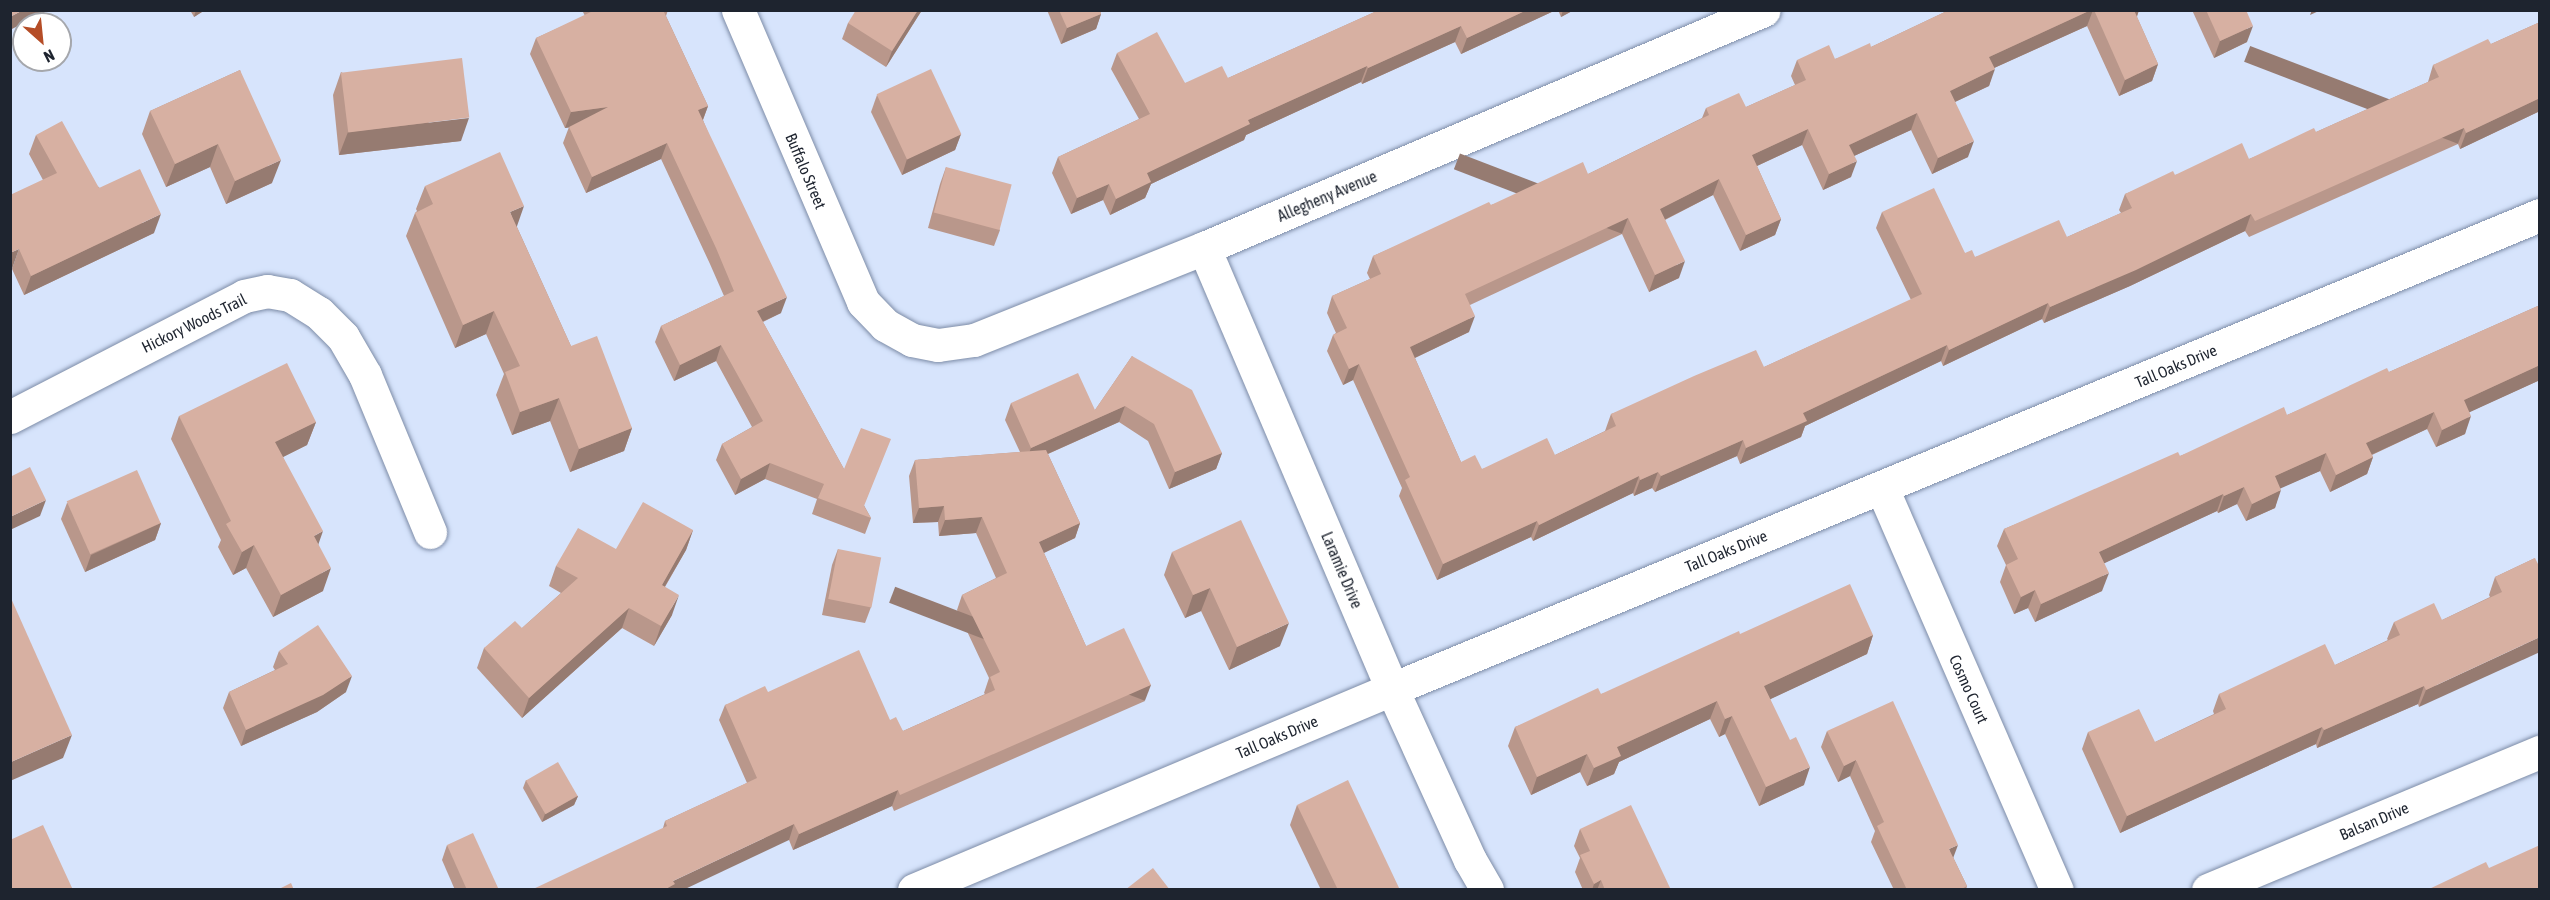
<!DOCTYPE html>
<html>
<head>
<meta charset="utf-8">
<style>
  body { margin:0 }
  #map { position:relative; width:2550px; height:900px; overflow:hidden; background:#d7e4fc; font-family:"Asap Condensed",sans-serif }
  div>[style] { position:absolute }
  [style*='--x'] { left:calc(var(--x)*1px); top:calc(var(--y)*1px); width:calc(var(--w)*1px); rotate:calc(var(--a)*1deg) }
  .roads { filter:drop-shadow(0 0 2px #7d8ca7) drop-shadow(0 0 2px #7d8ca7) }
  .minor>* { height:33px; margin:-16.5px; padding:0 16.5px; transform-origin:16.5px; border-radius:16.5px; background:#fff }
  .wall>* { inset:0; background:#b9978b }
  .shaded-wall>* { inset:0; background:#967b71; transform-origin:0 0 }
  .building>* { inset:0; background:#d7b0a2; transform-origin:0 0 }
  span { translate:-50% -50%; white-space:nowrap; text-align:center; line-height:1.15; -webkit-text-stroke:6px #fff; paint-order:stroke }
  .street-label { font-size:16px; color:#1e242f }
  .frame { position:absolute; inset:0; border:12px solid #1e242f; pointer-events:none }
  .north { position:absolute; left:12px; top:12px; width:60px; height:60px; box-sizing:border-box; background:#fff; border:2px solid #a5a7ac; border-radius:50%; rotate:153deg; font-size:16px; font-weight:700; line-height:24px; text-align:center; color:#1e242f }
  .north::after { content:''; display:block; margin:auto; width:21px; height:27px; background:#b54d27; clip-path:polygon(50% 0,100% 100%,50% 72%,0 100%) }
</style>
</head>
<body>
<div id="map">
  <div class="roads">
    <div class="minor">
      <i style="--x:738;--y:10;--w:318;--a:66.8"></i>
      <i style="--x:863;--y:302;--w:32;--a:46"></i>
      <i style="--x:885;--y:325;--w:31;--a:29"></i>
      <i style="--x:912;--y:340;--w:26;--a:11"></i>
      <i style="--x:938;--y:345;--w:36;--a:-8"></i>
      <i style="--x:974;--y:340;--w:248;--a:-21.8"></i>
      <i style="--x:1204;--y:248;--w:608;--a:-23.03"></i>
      <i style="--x:1204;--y:248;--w:479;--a:66.9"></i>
      <i style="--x:1392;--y:689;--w:188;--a:65.5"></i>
      <i style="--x:1470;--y:860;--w:34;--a:60"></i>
      <i style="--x:10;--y:417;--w:263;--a:-27.3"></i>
      <i style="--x:244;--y:296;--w:24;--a:-12"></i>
      <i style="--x:267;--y:291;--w:23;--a:10"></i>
      <i style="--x:290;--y:295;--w:34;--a:32"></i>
      <i style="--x:319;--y:313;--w:34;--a:45"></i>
      <i style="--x:343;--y:337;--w:44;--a:59.9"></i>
      <i style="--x:365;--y:375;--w:170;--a:67.5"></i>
      <i style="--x:1882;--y:488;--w:438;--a:66.5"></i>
      <i style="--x:914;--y:890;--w:519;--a:-22.81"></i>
      <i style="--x:1392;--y:689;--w:1242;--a:-22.44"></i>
      <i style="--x:2208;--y:890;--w:360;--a:-22.6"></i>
    </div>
  </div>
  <div class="wall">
    <i style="clip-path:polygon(190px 10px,205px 10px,194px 17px)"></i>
    <i style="clip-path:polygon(584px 10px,668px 10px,666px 16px,708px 106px,703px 120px,781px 313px,763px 322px,871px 518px,865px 534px,812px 514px,817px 499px,765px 479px,735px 495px,716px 460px,722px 444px,752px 427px,716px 361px,674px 381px,655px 342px,661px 326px,724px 296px,710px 264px,661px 159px,586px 193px,563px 143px,569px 127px,565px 128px,530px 54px,536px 38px,585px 16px,583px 12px)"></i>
    <i style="clip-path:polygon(922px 10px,886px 67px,842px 39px,848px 23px)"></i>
    <i style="clip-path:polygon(1047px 10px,1100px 10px,1101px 14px,1096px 29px,1061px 44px)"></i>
    <i style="clip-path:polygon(1379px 10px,1556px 10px,1461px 54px,1455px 42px,1362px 84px,1361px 82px,1246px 135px,1244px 140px,1151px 184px,1145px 198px,1110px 215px,1103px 200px,1071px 214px,1052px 173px,1058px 157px,1139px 119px,1111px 69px,1117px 53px,1185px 83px,1228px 78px)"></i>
    <i style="clip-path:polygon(1558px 10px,1574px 10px,1561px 17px)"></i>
    <i style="clip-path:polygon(1949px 10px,2139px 10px,2137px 17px,2158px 64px,2152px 81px,2119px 96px,2087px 26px,1994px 68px,1989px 86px,1955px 102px,1968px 157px,1932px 174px,1911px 130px,1854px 156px,1851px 177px,1823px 190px,1802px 145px,1757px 166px,1781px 219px,1775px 235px,1740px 251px,1713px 195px,1665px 220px,1679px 278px,1649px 292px,1622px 234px,1470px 305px,1469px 332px,1415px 358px,1461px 462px,1482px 469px,1555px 455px,1605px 431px,1611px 414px,1764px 367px,1911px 300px,1876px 228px,1882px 212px,1965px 253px,1975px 257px,2067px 237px,2121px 213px,2119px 210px,2125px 194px,2175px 175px,2249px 159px,2316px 132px,2428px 82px,2433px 65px,2491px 44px,2540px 22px,2540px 111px,2460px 149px,2458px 144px,2249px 237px,2245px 231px,2130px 286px,2044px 323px,2042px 319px,1943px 366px,1941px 361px,1805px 426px,1801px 437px,1740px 464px,1737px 456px,1655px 492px,1652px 488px,1634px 496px,1633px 493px,1533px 541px,1531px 537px,1437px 580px,1399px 496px,1402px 488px,1353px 380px,1343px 385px,1327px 351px,1333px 335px,1336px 333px,1327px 313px,1332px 296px,1370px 279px,1367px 273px,1373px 256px,1491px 205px,1588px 174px,1702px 118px,1706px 108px,1746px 107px,1795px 85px,1791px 76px,1797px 60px,1835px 59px,1871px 47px)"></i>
    <i style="clip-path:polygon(2192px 10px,2246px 10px,2247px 42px,2214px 58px)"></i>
    <i style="clip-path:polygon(240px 70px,272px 183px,226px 204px,210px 167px,166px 187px,142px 134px,150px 111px)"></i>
    <i style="clip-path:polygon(341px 72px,461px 141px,339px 155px,333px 95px)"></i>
    <i style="clip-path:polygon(877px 95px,961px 134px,955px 150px,902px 175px,871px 112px)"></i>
    <i style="clip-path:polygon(36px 135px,154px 233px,24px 295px,12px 269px,43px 180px,29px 154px)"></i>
    <i style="clip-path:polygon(946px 167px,1000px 230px,994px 246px,928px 228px,940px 184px)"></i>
    <i style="clip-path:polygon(425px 186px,517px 227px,571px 346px,632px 428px,624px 451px,570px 472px,550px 421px,512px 435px,496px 395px,504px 374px,486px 334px,455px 348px,406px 236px,415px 213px,417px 211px,416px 209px)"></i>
    <i style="clip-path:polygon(2540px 305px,2540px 380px,2469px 412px,2465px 434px,2436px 447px,2427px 429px,2372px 455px,2373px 457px,2367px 474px,2330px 492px,2320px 471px,2280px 488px,2275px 508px,2246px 521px,2237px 504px,2218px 513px,2217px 511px,2104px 563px,2102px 591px,2035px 622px,2028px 608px,2014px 614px,2000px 582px,2006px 565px,1997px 546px,2004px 529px,2180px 456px,2287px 415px,2389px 372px)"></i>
    <i style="clip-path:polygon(1132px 356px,1222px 453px,1216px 469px,1169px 489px,1148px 441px,1119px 422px,1048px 454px,1080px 523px,1075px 538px,1044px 553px,1086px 646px,1145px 701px,894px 811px,892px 806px,793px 850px,789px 840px,663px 828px,665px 821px,747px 783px,719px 720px,725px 705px,768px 692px,890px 720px,903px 731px,985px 694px,984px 693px,989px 678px,957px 610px,962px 595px,996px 578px,976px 533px,939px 536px,938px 522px,913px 523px,909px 476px,915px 460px,1020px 452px,1005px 420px,1011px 403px,1095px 410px)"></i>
    <i style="clip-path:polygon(179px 416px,316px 422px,307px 445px,283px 457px,318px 544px,323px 591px,273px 617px,246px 568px,233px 575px,218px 547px,221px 540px,171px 439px)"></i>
    <i style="clip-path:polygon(67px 503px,161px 523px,155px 540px,85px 572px,61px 519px)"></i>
    <i style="clip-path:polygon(693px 530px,686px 550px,665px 587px,672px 615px,654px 646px,622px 628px,522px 718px,477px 668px,484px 648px,522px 628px,561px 593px,549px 586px,556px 566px,616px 549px)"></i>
    <i style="clip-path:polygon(838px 549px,871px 607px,865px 623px,822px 615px,832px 565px)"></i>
    <i style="clip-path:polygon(1172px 552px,1280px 646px,1229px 670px,1201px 611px,1185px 618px,1164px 575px)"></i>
    <i style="clip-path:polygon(2535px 558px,2419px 707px,2418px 704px,2317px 748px,2316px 744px,2120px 833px,2082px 749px,2088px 732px,2155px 742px,2214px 714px,2213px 711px,2219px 694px,2335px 665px,2388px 640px,2387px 639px,2394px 622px,2442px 620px,2490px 597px,2489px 595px,2495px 577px)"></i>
    <i style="clip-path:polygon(1873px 635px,1867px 654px,1770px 699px,1804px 785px,1759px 806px,1725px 734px,1719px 737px,1710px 719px,1619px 762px,1614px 774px,1587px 786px,1580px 772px,1531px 795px,1508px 746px,1515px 727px,1601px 694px)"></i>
    <i style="clip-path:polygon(279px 651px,346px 692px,317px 712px,241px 746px,223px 708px,229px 692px,275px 670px,273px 667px)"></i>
    <i style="clip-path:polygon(1827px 731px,1953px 857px,1967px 886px,1966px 890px,1894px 890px,1871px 842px,1875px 831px,1850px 776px,1838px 782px,1821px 747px)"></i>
    <i style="clip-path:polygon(526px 780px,578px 796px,574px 805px,542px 822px,523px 788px)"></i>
    <i style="clip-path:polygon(1297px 805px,1400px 890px,1321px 890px,1290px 825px)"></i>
    <i style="clip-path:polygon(1580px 829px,1671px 890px,1583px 890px,1575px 872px,1580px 858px,1574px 846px)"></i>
    <i style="clip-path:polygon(447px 845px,499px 890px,455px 890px,442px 860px)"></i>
  </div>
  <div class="shaded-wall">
    <i style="clip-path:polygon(23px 10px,49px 10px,10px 30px,10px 17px)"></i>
    <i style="clip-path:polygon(196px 10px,205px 10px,194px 17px)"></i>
    <i style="clip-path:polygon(918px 10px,922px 10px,886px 67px,892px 51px)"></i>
    <i style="clip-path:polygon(1527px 10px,1556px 10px,1461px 54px,1467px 38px)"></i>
    <i style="clip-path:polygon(1563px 10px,1574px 10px,1561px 17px)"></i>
    <i style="clip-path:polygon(2091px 10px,2093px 10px,2087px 26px,1983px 73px,1989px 57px)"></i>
    <i style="clip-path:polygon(2133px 10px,2139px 10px,2134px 24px)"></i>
    <i style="clip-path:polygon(2312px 10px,2321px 10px,2310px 15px)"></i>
    <i style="clip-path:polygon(1101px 14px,1096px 29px,1061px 44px,1067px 28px)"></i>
    <i style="clip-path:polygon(1461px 26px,1455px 42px,1362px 84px,1368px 68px)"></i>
    <i style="clip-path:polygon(2253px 26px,2247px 42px,2214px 58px,2220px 41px)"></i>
    <i style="clip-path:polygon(2158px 64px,2152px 81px,2119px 96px,2125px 80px)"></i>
    <i style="clip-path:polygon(1367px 66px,1361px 82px,1246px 135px,1244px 140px,1151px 184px,1145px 198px,1110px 215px,1116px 199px,1147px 173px,1248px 120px)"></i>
    <i style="clip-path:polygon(1995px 69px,1989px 86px,1944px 107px,1950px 91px)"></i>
    <i style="clip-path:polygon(2540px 98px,2540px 111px,2460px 149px,2466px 133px)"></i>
    <i style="clip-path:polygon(708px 106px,702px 122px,698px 110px)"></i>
    <i style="clip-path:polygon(608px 107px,603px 123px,565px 128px,571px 112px)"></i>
    <i style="clip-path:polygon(1917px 113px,1911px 130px,1843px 161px,1849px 145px)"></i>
    <i style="clip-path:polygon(469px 118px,461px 141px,339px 155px,348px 132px)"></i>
    <i style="left:2464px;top:128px;width:17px;height:229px;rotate:111deg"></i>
    <i style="clip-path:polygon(1808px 129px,1802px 145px,1746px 171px,1752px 155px)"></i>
    <i style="clip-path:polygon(961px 134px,955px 150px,902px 175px,907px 159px)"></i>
    <i style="clip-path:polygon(1974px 141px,1968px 157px,1932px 174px,1938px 158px)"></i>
    <i style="clip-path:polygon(667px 143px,661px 159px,586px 193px,592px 177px)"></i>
    <i style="clip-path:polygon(218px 144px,210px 167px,166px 187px,175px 164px)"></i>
    <i style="clip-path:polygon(281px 160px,272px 183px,226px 204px,235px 181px)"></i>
    <i style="clip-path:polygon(1857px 161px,1851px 177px,1823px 190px,1829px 174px)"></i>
    <i style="clip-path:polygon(1719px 179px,1713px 195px,1654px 225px,1660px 209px)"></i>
    <i style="clip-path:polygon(1109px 184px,1103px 200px,1071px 214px,1077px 198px)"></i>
    <i style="clip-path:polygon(524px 206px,516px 229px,510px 212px)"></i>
    <i style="clip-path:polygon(161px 214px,154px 233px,24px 295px,31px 276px)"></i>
    <i style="clip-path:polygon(2251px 214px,2245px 231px,2130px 286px,2044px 323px,2050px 307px)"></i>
    <i style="left:1628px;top:218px;width:17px;height:180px;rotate:111deg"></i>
    <i style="clip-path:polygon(1781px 219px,1775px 235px,1740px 251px,1746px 235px)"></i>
    <i style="clip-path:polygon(19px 249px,12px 269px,10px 270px,10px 253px)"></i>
    <i style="clip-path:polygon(1685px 261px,1679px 278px,1649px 292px,1655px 275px)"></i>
    <i style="clip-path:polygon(787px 297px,781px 313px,751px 327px,757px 311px)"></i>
    <i style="clip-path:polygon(2048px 303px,2042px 319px,1943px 366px,1949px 350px)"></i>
    <i style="clip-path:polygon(494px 311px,486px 334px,455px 348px,463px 325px)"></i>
    <i style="clip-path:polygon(1475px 316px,1469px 332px,1404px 363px,1410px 347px)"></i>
    <i style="clip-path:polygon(721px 345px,716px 361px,674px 381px,680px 365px)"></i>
    <i style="clip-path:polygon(1947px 345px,1941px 361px,1805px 426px,1801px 437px,1740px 464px,1746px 448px,1803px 413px)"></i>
    <i style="clip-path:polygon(1359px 364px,1353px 380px,1343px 385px,1349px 369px)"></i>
    <i style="clip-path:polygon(2540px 365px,2540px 380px,2457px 418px,2464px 400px)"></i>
    <i style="clip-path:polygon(559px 398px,550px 421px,512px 435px,520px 412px)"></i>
    <i style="clip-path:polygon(1125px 406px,1119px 422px,1025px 464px,1031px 448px)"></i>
    <i style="clip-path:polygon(2434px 412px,2427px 429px,2360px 460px,2366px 443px)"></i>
    <i style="clip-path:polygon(2471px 416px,2465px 434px,2436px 447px,2442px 430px)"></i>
    <i style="clip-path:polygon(316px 422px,307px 445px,267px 465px,275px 442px)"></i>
    <i style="clip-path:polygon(632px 428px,624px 451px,570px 472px,579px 449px)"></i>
    <i style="clip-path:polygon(1743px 440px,1737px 456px,1655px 492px,1661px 476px)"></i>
    <i style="clip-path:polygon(1222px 453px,1216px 469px,1169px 489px,1175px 472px)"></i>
    <i style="clip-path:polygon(2326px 453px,2320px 471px,2268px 494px,2275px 476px)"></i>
    <i style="clip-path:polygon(2373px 457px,2367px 474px,2330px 492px,2336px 475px)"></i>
    <i style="clip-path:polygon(770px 463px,765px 479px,735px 495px,741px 479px)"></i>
    <i style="clip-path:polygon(1658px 472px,1652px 488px,1634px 496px,1640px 480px)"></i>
    <i style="clip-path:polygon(1639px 476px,1633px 493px,1533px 541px,1539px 525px)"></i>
    <i style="clip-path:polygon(2244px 487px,2237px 504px,2218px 513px,2224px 496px)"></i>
    <i style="clip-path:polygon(2281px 490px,2275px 508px,2246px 521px,2252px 504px)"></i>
    <i style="clip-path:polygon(2223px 494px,2217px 511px,2092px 569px,2099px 552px)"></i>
    <i style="clip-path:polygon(46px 500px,40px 516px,10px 530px,10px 517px)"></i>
    <i style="clip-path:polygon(944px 506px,938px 522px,913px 523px,919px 508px)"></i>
    <i style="clip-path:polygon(982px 517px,976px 533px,939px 536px,945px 520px)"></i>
    <i style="clip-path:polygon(1537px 521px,1531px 537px,1437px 580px,1443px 564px)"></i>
    <i style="clip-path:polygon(161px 523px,155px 540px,85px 572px,91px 555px)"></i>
    <i style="clip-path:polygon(1080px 523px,1075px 538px,1033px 558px,1039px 542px)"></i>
    <i style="clip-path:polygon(693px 530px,686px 550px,654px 605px,662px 585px)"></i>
    <i style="clip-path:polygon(323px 531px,315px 554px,314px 536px)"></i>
    <i style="clip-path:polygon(254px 545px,246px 568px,233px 575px,242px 552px)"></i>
    <i style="clip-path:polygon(331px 568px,323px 591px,273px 617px,281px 595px)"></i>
    <i style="clip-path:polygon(2109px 573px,2102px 591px,2035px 622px,2041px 604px)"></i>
    <i style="clip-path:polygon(1210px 588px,1201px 611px,1185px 618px,1193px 595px)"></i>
    <i style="clip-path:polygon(2035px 590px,2028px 608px,2014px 614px,2021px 597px)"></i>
    <i style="clip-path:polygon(679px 595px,672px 615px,654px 646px,661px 626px)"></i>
    <i style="clip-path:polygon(629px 608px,622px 628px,522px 718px,529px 698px)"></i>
    <i style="clip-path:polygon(1289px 623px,1280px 646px,1229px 670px,1237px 647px)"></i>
    <i style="clip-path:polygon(1873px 635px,1867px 654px,1758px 705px,1764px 686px)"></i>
    <i style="clip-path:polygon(2540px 637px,2540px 652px,2419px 707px,2426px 690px)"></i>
    <i style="clip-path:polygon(352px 676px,346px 692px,317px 712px,241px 746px,246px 730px)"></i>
    <i style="left:1151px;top:685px;width:17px;height:274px;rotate:111deg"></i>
    <i style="clip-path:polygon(2424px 686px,2418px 704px,2317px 748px,2324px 730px)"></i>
    <i style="clip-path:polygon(1717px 701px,1710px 719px,1619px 762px,1614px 774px,1587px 786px,1594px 768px,1617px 747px)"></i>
    <i style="clip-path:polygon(1732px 716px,1725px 734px,1719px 737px,1725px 719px)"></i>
    <i style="clip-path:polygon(2322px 727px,2316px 744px,2120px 833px,2127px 816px)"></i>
    <i style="clip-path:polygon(72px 735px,63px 758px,10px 781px,11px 762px)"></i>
    <i style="clip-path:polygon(1587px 754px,1580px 772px,1531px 795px,1537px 777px)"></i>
    <i style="clip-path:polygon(1856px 760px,1850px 776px,1838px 782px,1844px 766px)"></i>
    <i style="clip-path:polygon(1810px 767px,1804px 785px,1759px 806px,1766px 787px)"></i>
    <i style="clip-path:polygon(898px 790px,892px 806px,793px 850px,799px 834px)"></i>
    <i style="clip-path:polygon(578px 796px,574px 805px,542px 822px,545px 814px)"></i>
    <i style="clip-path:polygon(794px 824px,789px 840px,683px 890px,664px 890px,673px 881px)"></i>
    <i style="clip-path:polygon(1958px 845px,1952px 861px,1949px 849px)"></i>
    <i style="clip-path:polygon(1601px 880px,1597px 890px,1592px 890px,1594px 884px)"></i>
  </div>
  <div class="building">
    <i style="clip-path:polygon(10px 10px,23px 10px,10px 17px)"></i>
    <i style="clip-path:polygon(595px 10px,667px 10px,664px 12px,708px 106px,698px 110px,787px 297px,757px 311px,844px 469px,861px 428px,891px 439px,864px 506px,871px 518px,818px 498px,824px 484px,770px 463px,741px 479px,722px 444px,763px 421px,721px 345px,680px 365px,661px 326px,734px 291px,716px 248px,667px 143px,592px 177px,569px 127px,608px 107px,571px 112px,536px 38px)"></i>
    <i style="clip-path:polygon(856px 10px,918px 10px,892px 51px,848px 23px)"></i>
    <i style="clip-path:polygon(1059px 10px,1100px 10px,1101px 14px,1067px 28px)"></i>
    <i style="clip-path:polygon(1379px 10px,1527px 10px,1467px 38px,1461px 26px,1368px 68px,1367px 66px,1248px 120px,1250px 124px,1147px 173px,1151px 182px,1116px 199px,1109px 184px,1077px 198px,1058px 157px,1150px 114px,1117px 53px,1157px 32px,1185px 83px,1222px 66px,1228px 78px)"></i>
    <i style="clip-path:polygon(1949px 10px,2091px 10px,1989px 57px,1995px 69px,1950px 91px,1974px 141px,1938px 158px,1917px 113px,1849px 145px,1857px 161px,1829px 174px,1808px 129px,1752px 155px,1781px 219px,1746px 235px,1719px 179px,1660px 209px,1685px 261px,1655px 275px,1628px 218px,1465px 294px,1475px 316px,1410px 347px,1461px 462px,1475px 455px,1482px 469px,1547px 438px,1555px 455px,1616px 426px,1611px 414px,1694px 376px,1756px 350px,1764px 367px,1922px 294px,1882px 212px,1934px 188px,1965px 253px,1972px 250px,1975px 257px,2059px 220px,2067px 237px,2132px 208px,2125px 194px,2173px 171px,2175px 175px,2242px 143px,2249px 159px,2314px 128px,2316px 132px,2439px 77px,2433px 65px,2488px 39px,2491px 44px,2540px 22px,2540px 98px,2466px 133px,2464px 128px,2255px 221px,2251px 214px,2136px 270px,2050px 307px,2048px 303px,1949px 350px,1947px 345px,1803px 413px,1807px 421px,1746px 448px,1743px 440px,1661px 476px,1658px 472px,1640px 480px,1639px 476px,1539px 525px,1537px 521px,1443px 564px,1405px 480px,1410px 477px,1359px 364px,1349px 369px,1333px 335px,1347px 328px,1332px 296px,1381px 274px,1373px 256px,1489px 202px,1491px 205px,1583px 162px,1588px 174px,1709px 115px,1706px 108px,1739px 93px,1746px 107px,1806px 80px,1797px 60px,1829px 45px,1835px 59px,1870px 43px,1871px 47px)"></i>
    <i style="clip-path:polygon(2094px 10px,2134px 10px,2158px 64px,2125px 80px)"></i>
    <i style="clip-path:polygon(2206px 10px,2246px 10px,2253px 26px,2220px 41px)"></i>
    <i style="left:462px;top:58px;width:60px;height:122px;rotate:83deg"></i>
    <i style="left:931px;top:69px;width:72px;height:60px;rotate:65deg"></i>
    <i style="clip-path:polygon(240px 70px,281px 160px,235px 181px,218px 144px,175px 164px,150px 111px)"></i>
    <i style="clip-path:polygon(62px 121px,99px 188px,140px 169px,161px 214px,31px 276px,19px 249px,10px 253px,10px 195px,57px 173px,36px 135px)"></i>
    <i style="clip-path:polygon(500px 152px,524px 206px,510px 212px,571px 346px,597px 336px,632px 428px,579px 449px,559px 398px,520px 412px,505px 372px,520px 366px,494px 311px,463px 325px,415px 213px,433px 204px,425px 186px)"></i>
    <i style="left:946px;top:167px;width:68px;height:47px;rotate:15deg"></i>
    <i style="clip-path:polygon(2540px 305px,2540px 365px,2464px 400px,2471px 416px,2442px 430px,2434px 412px,2366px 443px,2373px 457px,2336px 475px,2326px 453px,2275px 476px,2281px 490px,2252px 504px,2244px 487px,2224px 496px,2223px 494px,2099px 552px,2109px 573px,2041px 604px,2035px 590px,2021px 597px,2006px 565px,2018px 559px,2004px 529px,2178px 452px,2180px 456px,2284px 407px,2287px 415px,2387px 368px,2389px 372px)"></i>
    <i style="clip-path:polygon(1132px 356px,1192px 390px,1222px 453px,1175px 472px,1154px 424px,1125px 406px,1031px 448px,1011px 403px,1078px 373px,1095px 410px)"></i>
    <i style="clip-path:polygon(287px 363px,316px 422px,275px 442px,323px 531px,314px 536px,331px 568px,281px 595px,254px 545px,242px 552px,226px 524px,231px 521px,179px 416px)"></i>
    <i style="clip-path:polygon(1046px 450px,1080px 523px,1039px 542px,1086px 646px,1124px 628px,1151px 685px,900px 795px,898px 790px,799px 834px,794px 824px,673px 881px,675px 884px,664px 890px,531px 890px,667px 826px,665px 821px,757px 778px,725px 705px,765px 686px,768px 692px,859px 650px,890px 720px,896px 717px,903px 731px,995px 690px,990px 677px,1000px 672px,962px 595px,1007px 573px,982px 517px,945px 520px,944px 506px,919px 508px,915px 460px)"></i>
    <i style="clip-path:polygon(30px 467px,46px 500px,10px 517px,10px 477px)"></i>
    <i style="left:137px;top:470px;width:58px;height:77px;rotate:66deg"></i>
    <i style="clip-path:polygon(643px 502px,693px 530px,662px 585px,679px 595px,661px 626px,629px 608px,529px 698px,484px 648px,515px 621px,522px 628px,578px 578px,556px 566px,578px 528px,616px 549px)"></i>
    <i style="clip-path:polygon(1241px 520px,1289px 623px,1237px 647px,1210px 588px,1193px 595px,1172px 552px)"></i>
    <i style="left:838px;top:549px;width:44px;height:51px;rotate:11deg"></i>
    <i style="clip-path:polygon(2535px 558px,2540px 568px,2540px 637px,2426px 690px,2424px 686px,2324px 730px,2322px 727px,2127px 816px,2088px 732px,2139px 709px,2155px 742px,2226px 709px,2219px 694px,2325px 644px,2335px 665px,2400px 635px,2394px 622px,2434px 603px,2442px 620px,2502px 592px,2495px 577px)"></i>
    <i style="clip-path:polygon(1850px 584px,1873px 635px,1764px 686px,1790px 740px,1796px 737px,1810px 767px,1766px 787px,1732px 716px,1725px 719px,1717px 701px,1617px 747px,1621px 756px,1594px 768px,1587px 754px,1537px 777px,1515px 727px,1598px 688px,1601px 694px,1739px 631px,1740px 634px)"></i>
    <i style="clip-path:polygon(10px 596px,72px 735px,11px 762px,10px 761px)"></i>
    <i style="clip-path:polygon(318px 625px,352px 676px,323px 695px,246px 730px,229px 692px,288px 664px,279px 651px)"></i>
    <i style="clip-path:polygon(1893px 701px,1958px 845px,1949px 849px,1967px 886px,1960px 890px,1907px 890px,1877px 826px,1884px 822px,1856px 760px,1844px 766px,1827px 731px)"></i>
    <i style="left:558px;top:762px;width:39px;height:37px;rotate:60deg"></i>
    <i style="clip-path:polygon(1348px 780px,1400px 890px,1338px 890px,1297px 805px)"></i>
    <i style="clip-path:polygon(1631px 805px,1671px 890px,1605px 890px,1601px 880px,1594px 884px,1580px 855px,1590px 851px,1580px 829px)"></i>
    <i style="clip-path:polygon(43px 825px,73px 890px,10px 890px,10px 840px)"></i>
    <i style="clip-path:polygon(473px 833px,499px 890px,467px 890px,447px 845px)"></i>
    <i style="clip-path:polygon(2540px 845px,2540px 890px,2427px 890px,2486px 862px,2489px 868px)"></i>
    <i style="clip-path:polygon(1153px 868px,1170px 890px,1125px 890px)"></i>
    <i style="clip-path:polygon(291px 883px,294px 890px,277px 890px)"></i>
  </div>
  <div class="street-label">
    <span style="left:806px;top:171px;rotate:67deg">Buffalo Street</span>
    <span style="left:1327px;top:196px;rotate:-23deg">Allegheny Avenue</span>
    <span style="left:194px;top:323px;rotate:-26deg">Hickory Woods Trail</span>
    <span style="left:2176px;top:366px;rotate:-23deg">Tall Oaks Drive</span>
    <span style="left:1726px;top:551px;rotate:-22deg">Tall Oaks Drive</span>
    <span style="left:1342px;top:570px;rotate:67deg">Laramie Drive</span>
    <span style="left:1969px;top:689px;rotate:66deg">Cosmo Court</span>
    <span style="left:1277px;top:737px;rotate:-23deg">Tall Oaks Drive</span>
    <span style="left:2374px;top:821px;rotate:-23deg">Balsan Drive</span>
  </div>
  <div class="frame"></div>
  <div class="north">N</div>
</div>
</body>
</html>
